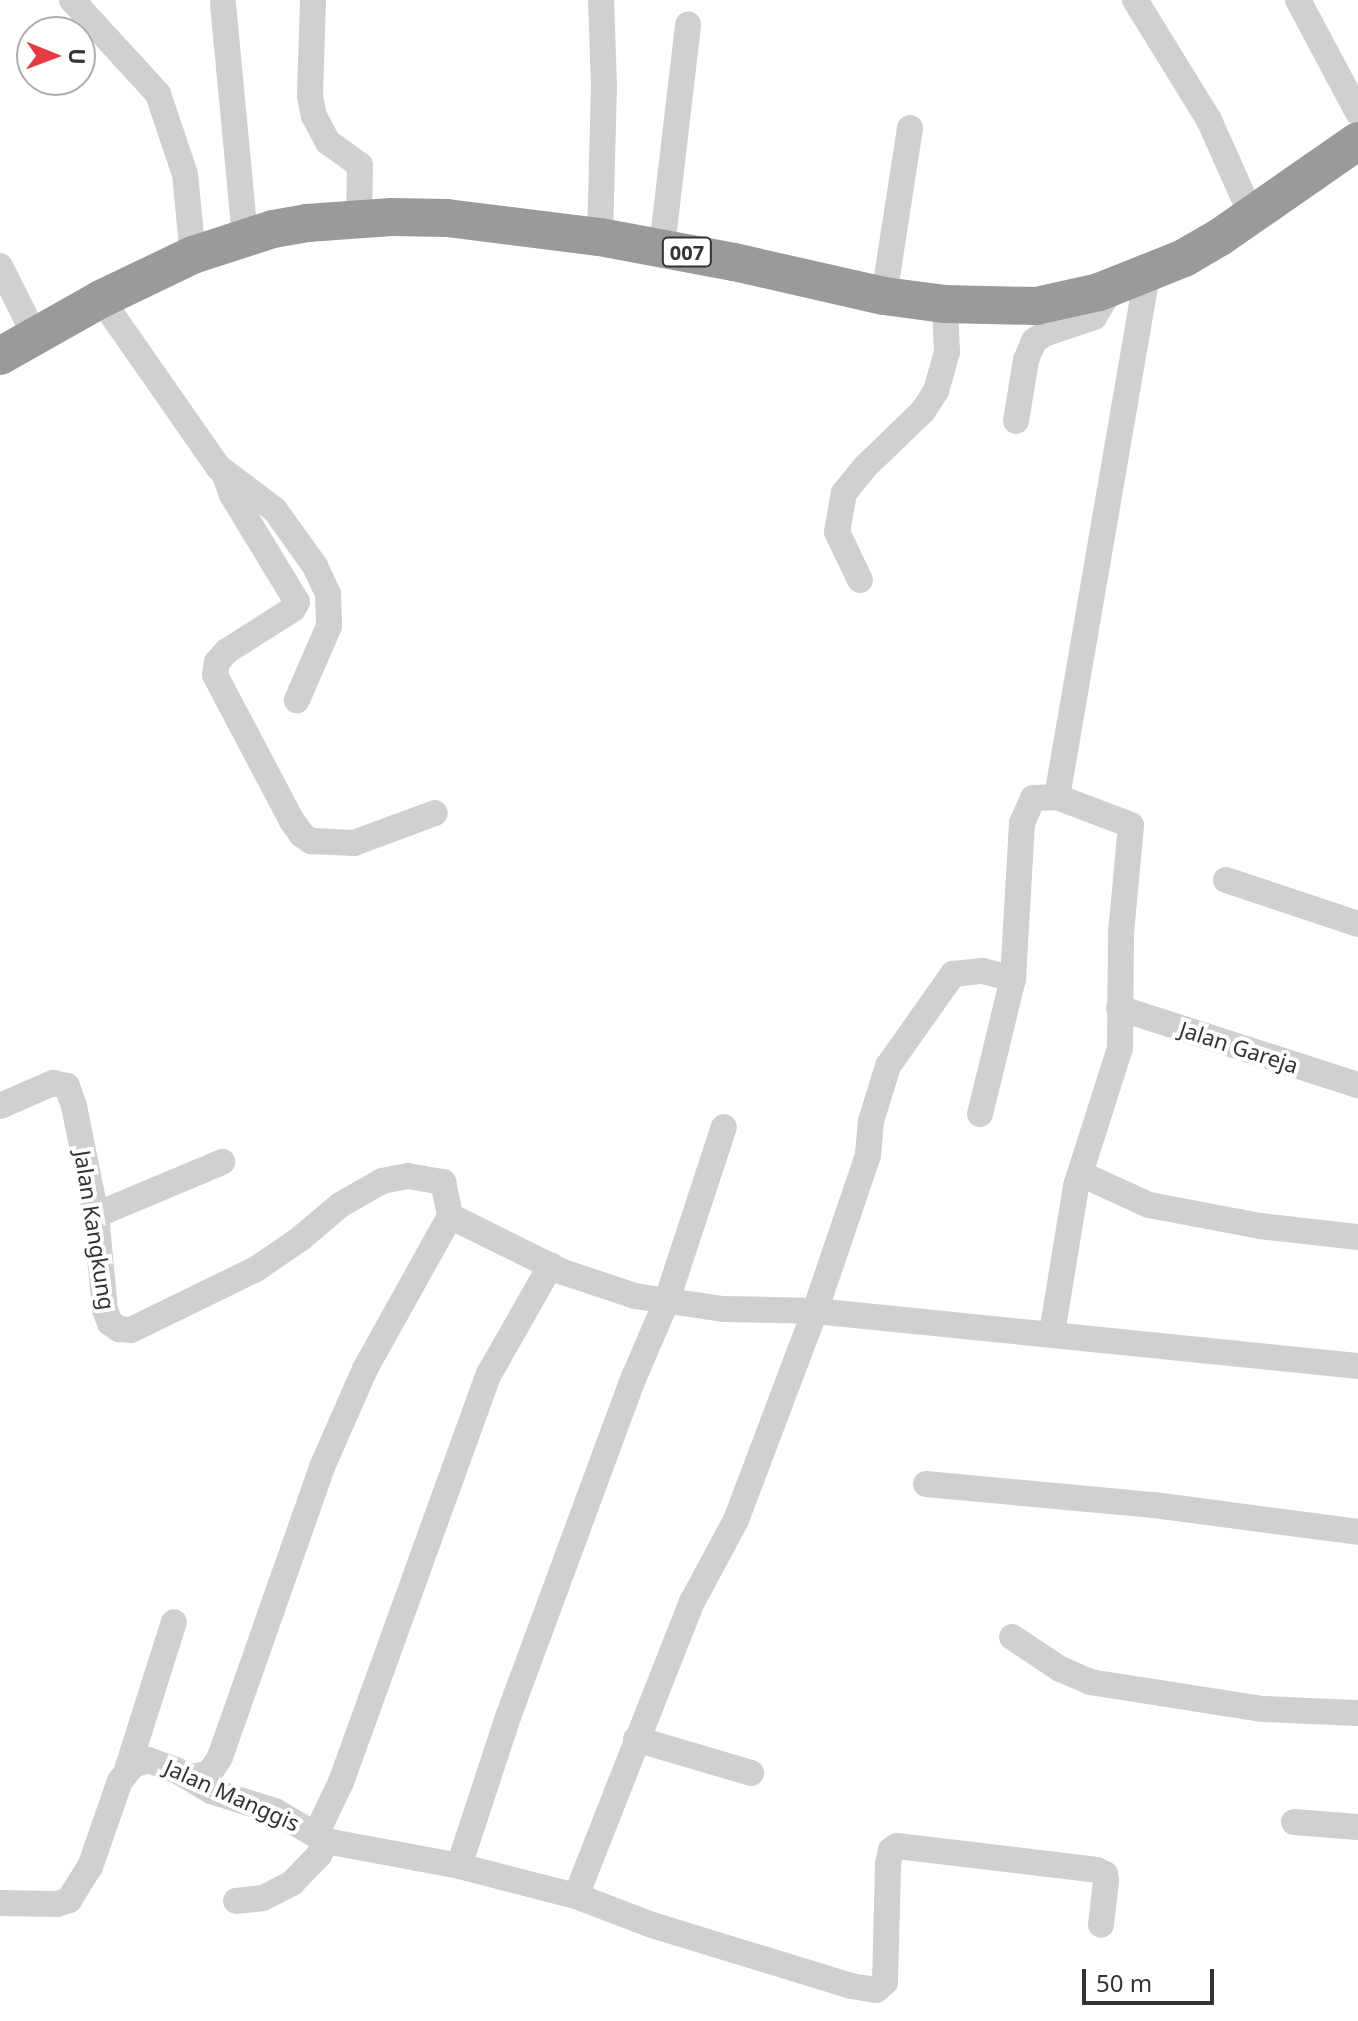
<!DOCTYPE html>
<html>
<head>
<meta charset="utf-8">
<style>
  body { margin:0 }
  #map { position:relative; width:1358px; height:2021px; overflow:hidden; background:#fff; font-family:"Noto Sans",sans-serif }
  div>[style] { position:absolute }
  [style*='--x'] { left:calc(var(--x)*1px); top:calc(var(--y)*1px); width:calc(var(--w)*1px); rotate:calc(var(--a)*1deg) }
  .minor>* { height:26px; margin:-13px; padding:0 13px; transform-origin:13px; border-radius:13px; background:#d0d0d0 }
  .highway>* { height:38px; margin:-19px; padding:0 19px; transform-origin:19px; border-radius:19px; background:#9a9a9a }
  span { translate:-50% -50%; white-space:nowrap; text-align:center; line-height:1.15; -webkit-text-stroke:8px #fff; paint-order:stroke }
  .shield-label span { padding:2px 6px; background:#fff; border:2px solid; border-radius:6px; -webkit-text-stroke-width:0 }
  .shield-label { font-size:20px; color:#333; font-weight:700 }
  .street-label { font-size:22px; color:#333 }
  .north { position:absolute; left:16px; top:16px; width:80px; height:80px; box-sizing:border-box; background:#fff; border:2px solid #adadad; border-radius:50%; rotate:91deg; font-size:22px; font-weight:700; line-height:32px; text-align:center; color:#333 }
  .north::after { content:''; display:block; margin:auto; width:28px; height:36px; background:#e63946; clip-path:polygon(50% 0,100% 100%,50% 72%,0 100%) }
  .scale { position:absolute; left:1082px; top:1969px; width:132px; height:36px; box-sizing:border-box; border:4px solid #333; border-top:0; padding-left:10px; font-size:24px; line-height:28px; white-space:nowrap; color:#333; -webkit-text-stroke:6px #fff; paint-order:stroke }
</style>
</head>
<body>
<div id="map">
  <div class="minor">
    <i style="--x:72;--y:0;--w:127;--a:47.5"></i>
    <i style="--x:158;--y:94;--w:84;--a:71.4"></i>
    <i style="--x:185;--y:174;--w:81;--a:84.4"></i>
    <i style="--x:313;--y:0;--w:96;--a:91.8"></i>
    <i style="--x:310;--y:96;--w:20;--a:79"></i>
    <i style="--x:314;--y:116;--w:30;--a:62"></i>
    <i style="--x:328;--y:142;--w:39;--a:36"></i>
    <i style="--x:360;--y:165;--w:54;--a:91.1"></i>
    <i style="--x:1135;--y:0;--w:141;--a:58.3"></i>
    <i style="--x:1209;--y:120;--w:105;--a:65.9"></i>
    <i style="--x:1298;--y:0;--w:128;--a:62"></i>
    <i style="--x:223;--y:4;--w:234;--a:84.6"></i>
    <i style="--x:600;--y:237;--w:151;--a:-88.5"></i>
    <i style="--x:604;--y:86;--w:86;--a:-92"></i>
    <i style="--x:662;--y:247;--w:224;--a:-83.3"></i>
    <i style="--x:0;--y:266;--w:78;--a:63.4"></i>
    <i style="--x:884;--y:296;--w:170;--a:-81.2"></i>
    <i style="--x:101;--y:299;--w:205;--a:55.1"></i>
    <i style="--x:218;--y:467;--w:71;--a:37"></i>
    <i style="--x:275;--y:510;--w:69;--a:54.5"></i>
    <i style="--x:315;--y:566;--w:31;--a:65"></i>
    <i style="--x:328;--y:594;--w:32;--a:88"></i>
    <i style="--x:329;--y:626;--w:81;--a:113.4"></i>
    <i style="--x:1016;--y:421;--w:62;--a:-80.7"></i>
    <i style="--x:1026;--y:360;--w:21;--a:-67"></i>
    <i style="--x:1034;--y:341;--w:12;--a:-35"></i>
    <i style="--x:1044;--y:334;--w:53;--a:-18.8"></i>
    <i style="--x:1094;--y:317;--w:21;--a:-59"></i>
    <i style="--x:1105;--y:299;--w:9;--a:-131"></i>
    <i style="--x:224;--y:473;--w:23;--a:70"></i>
    <i style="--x:232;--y:495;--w:125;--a:58.7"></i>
    <i style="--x:297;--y:602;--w:8;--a:120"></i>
    <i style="--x:293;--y:609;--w:78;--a:147.5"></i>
    <i style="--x:227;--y:651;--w:15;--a:132"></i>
    <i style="--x:217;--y:662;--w:13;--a:99"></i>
    <i style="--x:215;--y:675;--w:165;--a:62.2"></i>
    <i style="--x:292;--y:821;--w:17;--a:54"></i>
    <i style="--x:302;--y:835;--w:11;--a:34"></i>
    <i style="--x:311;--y:841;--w:43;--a:2.7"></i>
    <i style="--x:354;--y:843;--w:86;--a:-20.3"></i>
    <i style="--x:860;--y:580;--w:53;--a:-115.6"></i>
    <i style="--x:837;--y:532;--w:40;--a:-80"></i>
    <i style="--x:844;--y:493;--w:33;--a:-51"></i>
    <i style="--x:865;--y:467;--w:81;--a:-44"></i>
    <i style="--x:923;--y:411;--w:24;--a:-57"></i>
    <i style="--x:936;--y:391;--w:41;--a:-74.2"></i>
    <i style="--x:947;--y:352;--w:48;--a:-92.4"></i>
    <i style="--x:1226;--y:880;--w:139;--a:18.4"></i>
    <i style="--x:1119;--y:1008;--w:251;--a:17.9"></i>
    <i style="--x:0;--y:1106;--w:58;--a:-23.5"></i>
    <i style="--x:53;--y:1083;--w:14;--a:12"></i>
    <i style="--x:67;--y:1086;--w:21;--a:71"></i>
    <i style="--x:74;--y:1106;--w:111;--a:78.6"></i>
    <i style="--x:96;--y:1215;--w:95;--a:84.6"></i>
    <i style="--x:105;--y:1310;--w:14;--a:69"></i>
    <i style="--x:110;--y:1323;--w:11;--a:34"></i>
    <i style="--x:119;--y:1329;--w:12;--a:5"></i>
    <i style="--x:131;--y:1330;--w:139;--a:-26"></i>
    <i style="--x:256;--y:1269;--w:53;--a:-34.3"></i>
    <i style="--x:300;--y:1239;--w:52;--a:-40.4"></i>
    <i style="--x:340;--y:1205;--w:48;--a:-29.7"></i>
    <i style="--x:382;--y:1181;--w:26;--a:-11"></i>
    <i style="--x:408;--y:1176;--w:36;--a:10"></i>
    <i style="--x:443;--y:1182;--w:35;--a:78"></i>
    <i style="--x:980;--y:1114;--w:139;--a:-76.3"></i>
    <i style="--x:1081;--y:1174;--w:75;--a:24.5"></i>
    <i style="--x:1149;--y:1205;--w:113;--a:10.7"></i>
    <i style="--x:1260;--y:1226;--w:99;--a:6.4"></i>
    <i style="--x:96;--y:1215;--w:137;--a:-22.8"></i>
    <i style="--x:450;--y:1216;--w:126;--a:26.4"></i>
    <i style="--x:563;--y:1272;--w:76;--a:18.4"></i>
    <i style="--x:635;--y:1296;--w:89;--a:8.4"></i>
    <i style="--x:723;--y:1309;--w:92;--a:1.2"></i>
    <i style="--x:815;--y:1311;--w:546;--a:5.78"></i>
    <i style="--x:1052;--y:1333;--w:149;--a:-80.7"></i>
    <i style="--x:1076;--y:1186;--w:145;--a:-72.3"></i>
    <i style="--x:1120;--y:1048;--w:115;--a:-89.5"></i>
    <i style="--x:1121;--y:933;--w:108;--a:-84.7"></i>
    <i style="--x:1131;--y:825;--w:79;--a:-159.3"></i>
    <i style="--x:1057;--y:797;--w:530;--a:-80.22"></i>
    <i style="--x:926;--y:1484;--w:229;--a:5.3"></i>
    <i style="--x:1154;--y:1505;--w:206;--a:7.5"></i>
    <i style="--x:1012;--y:1637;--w:58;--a:33.7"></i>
    <i style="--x:1060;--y:1669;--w:33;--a:23"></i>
    <i style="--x:1090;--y:1682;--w:175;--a:8.9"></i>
    <i style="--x:1263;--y:1709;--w:95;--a:2.4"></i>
    <i style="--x:636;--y:1739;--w:120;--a:16.5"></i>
    <i style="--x:127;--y:1770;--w:155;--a:-72.4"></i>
    <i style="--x:189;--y:1777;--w:20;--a:-9"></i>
    <i style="--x:209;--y:1774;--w:20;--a:-57"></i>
    <i style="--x:220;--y:1757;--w:307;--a:-70.6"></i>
    <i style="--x:322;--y:1467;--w:107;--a:-66.3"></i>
    <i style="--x:365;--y:1369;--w:175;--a:-60.9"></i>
    <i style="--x:1294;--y:1822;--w:64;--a:4.5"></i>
    <i style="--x:320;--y:1837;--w:11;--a:-90"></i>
    <i style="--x:320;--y:1826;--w:49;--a:-64.5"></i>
    <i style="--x:341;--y:1782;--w:434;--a:-70.1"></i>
    <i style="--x:489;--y:1374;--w:125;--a:-60.4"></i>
    <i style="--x:459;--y:1866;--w:157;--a:-71.8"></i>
    <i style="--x:508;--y:1717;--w:363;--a:-69.7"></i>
    <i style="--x:634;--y:1377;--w:84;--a:-66.8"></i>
    <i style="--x:667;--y:1300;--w:182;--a:-71.8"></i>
    <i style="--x:576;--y:1896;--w:316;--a:-68.5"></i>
    <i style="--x:692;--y:1602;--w:93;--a:-61.8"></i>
    <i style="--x:736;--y:1520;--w:223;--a:-69.3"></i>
    <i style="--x:815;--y:1311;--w:165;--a:-71.2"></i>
    <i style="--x:868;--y:1155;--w:34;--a:-85"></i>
    <i style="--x:871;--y:1121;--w:58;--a:-72.8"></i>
    <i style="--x:888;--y:1066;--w:113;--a:-54.8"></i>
    <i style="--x:953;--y:974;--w:30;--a:-6"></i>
    <i style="--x:983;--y:971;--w:31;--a:15"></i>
    <i style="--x:1013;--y:979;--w:156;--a:-86.7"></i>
    <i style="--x:1022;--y:823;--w:27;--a:-66"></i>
    <i style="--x:1033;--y:798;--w:24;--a:-2"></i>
    <i style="--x:236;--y:1901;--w:27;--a:-6"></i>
    <i style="--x:263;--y:1898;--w:33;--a:-27"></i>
    <i style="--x:292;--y:1883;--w:39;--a:-46"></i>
    <i style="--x:319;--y:1855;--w:16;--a:-63"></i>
    <i style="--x:0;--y:1903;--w:57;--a:1"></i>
    <i style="--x:57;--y:1904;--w:13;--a:-18"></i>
    <i style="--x:69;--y:1900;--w:39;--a:-58"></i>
    <i style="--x:90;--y:1867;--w:91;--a:-70.8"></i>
    <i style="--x:120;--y:1781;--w:21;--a:-51"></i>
    <i style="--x:133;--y:1765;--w:16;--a:-18"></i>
    <i style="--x:148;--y:1760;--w:30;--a:20"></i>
    <i style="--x:176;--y:1770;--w:41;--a:31"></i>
    <i style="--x:211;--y:1791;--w:67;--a:17.4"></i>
    <i style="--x:275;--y:1811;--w:59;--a:30.5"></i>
    <i style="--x:326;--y:1841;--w:135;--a:10.6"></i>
    <i style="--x:459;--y:1866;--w:121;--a:14.4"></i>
    <i style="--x:576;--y:1896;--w:81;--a:20.9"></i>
    <i style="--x:652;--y:1925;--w:208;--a:17"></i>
    <i style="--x:851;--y:1986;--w:25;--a:9"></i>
    <i style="--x:876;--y:1990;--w:12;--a:-42"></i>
    <i style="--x:885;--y:1982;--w:118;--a:-88.5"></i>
    <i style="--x:888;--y:1864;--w:14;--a:-78"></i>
    <i style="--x:891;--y:1850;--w:7;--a:-34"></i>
    <i style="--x:897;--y:1846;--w:201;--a:6.8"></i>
    <i style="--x:1097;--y:1870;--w:9;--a:27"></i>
    <i style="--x:1105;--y:1874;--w:7;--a:82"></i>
    <i style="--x:1106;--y:1881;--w:44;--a:96.5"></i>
  </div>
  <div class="highway">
    <i style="--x:0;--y:356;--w:116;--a:-29.4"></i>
    <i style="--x:101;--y:299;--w:102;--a:-25.6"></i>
    <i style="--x:193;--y:255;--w:84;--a:-18"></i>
    <i style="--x:273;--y:229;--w:35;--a:-10"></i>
    <i style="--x:307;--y:223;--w:85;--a:-4"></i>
    <i style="--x:392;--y:217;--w:55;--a:1"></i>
    <i style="--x:447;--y:218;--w:154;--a:7.1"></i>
    <i style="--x:600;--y:237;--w:136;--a:10.6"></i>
    <i style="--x:734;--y:262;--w:154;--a:12.8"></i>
    <i style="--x:884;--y:296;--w:62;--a:7.5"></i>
    <i style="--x:945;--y:304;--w:91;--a:1.3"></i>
    <i style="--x:1036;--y:306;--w:65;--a:-12.5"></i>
    <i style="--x:1099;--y:292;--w:92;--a:-21.8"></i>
    <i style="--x:1184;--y:258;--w:42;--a:-30.3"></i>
    <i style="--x:1220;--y:237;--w:168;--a:-34.8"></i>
  </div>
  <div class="shield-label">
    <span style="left:687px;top:252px">007</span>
  </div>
  <div class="street-label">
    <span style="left:1239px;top:1047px;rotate:18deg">Jalan Gareja</span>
    <span style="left:95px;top:1230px;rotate:81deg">Jalan Kangkung</span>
    <span style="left:232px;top:1795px;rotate:24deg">Jalan Manggis</span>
  </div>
  <div class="north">U</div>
  <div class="scale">50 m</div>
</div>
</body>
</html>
